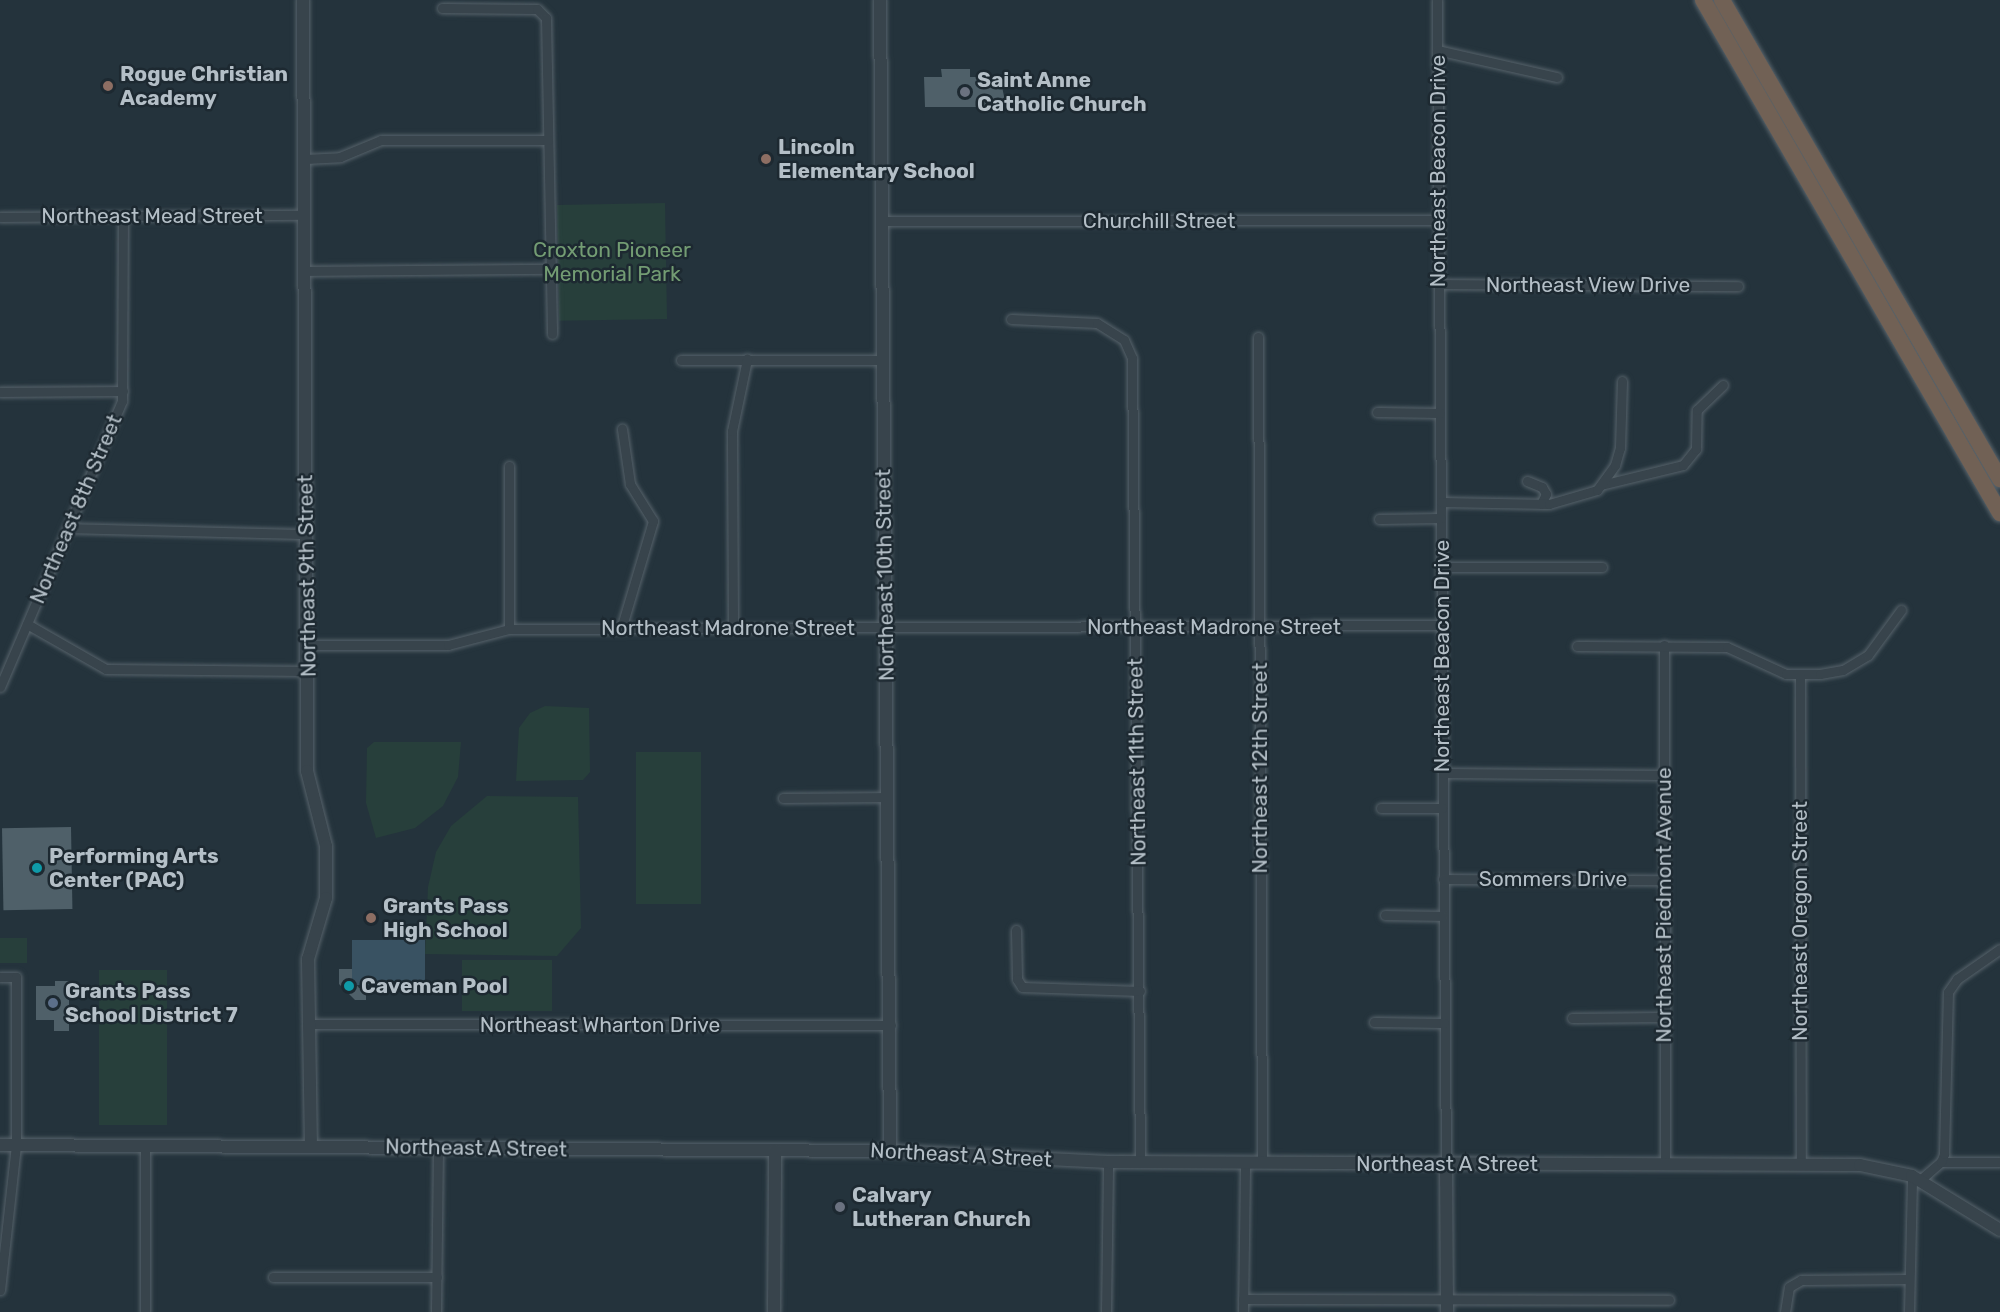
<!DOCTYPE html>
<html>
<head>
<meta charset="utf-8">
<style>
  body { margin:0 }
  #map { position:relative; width:2000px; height:1312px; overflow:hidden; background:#24333c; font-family:Rubik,sans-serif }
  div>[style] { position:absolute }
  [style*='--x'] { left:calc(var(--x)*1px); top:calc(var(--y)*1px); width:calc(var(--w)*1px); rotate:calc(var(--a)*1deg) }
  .green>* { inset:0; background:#273f3b; transform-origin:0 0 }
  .water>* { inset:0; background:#395262; transform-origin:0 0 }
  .building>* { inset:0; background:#4f6069; transform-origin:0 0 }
  .roads { filter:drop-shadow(0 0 2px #56626a) drop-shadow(0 0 2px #56626a) }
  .minor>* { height:9px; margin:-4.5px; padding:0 4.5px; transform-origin:4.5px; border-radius:4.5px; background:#38444c }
  .tertiary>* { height:12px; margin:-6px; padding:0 6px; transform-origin:6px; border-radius:6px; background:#38444c }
  .motorway>* { height:16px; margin:-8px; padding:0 8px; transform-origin:8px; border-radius:8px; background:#716155 }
  .dots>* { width:16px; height:16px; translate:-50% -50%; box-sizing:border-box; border:3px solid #1d2931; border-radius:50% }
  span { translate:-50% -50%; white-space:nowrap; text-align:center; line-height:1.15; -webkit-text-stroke:5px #1d2931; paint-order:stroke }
  .poi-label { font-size:21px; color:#b4bfc7; font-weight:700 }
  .left { translate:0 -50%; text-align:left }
  .street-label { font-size:21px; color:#b4bfc7 }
  .park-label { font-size:21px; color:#739c73 }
</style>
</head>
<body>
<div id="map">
  <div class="green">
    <i style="left:665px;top:203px;width:116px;height:108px;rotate:89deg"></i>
    <i style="clip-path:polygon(545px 706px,589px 708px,590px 772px,583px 780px,516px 781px,519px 728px,530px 713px)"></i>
    <i style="clip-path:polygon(374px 742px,461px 742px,458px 777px,443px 806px,415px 828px,376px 838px,366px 803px,367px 748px)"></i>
    <i style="left:636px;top:752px;width:65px;height:152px"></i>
    <i style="clip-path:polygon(487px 796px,578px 797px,581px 928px,557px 956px,425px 954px,428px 887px,436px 852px,451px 826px)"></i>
    <i style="left:0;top:938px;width:27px;height:25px"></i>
    <i style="left:462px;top:960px;width:90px;height:51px"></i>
    <i style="left:99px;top:970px;width:68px;height:155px"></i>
  </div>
  <div class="water">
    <i style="left:352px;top:940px;width:73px;height:45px"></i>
  </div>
  <div class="building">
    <i style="clip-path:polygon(941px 69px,970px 69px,970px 77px,1000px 77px,1005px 101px,1001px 107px,925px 107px,924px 77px,942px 77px)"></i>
    <i style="left:71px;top:827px;width:82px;height:69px;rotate:89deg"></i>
    <i style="clip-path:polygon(339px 969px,352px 969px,352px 979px,359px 988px,366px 988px,366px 1000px,355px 1000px,339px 984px)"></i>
    <i style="clip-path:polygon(55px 981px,69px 981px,69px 1031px,54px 1031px,54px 1020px,36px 1020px,36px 986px,55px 986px)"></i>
  </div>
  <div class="roads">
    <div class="minor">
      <i style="--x:1437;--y:0;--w:1164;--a:89.56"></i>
      <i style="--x:442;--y:8;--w:95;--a:0.6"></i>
      <i style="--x:537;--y:9;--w:13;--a:45"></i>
      <i style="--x:546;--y:18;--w:316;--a:88.9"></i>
      <i style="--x:1437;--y:50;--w:123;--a:12.7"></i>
      <i style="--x:305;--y:159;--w:35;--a:-3"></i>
      <i style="--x:340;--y:157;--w:44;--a:-22.5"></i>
      <i style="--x:381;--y:140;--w:167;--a:0"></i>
      <i style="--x:0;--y:217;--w:304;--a:-0.4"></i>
      <i style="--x:881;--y:221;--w:557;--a:-0.1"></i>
      <i style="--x:304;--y:271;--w:247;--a:-0.5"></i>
      <i style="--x:1438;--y:284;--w:300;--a:0.4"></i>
      <i style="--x:1011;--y:319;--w:86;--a:2.7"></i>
      <i style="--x:1097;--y:323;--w:32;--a:32"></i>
      <i style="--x:1124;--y:340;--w:20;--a:66"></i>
      <i style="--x:1132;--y:358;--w:804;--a:89.43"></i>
      <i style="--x:1258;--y:337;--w:826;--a:89.72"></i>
      <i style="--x:681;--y:360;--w:201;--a:0"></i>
      <i style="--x:0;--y:392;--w:123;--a:-0.5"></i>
      <i style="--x:1377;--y:412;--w:63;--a:0.9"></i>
      <i style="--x:509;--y:466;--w:163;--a:90"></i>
      <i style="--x:1527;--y:481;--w:16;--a:22"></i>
      <i style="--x:1542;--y:487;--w:8;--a:60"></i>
      <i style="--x:1546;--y:494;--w:11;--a:117"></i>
      <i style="--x:1601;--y:485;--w:84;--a:-13.7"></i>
      <i style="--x:1683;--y:465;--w:21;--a:-51"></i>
      <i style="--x:1696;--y:449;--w:39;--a:-89"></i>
      <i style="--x:1697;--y:410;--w:36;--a:-44"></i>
      <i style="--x:1441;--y:502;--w:108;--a:1.1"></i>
      <i style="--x:1549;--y:504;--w:50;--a:-16.3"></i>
      <i style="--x:1597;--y:490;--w:31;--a:-54"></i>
      <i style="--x:1615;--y:465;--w:18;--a:-74"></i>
      <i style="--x:1620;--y:448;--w:67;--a:-88.3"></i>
      <i style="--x:1379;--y:519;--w:62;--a:-0.9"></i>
      <i style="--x:69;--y:528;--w:237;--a:1.5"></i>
      <i style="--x:1444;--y:567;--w:158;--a:0"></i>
      <i style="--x:27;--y:624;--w:91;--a:29.7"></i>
      <i style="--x:106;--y:669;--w:202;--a:0.6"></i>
      <i style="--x:733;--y:627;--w:196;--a:-90.3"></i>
      <i style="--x:732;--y:431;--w:74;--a:-78.2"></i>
      <i style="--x:621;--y:629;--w:113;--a:-73.5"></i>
      <i style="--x:653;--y:521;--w:44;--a:-121.9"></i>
      <i style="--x:630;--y:484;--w:56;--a:-98.3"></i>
      <i style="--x:307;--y:645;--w:141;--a:0"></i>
      <i style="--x:448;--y:645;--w:63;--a:-14.7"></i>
      <i style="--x:509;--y:629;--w:930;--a:-0.25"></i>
      <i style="--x:1664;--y:645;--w:519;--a:89.89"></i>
      <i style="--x:1577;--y:646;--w:150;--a:0.4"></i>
      <i style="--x:1727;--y:647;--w:65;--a:24.6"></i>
      <i style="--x:1786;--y:674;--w:34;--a:0"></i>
      <i style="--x:1820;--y:674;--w:23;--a:-10"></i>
      <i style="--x:1843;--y:670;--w:29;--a:-31"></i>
      <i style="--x:1868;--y:655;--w:56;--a:-53.7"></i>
      <i style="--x:1800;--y:677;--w:488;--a:89.9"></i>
      <i style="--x:0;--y:687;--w:311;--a:-66.9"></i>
      <i style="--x:122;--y:401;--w:185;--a:-89.7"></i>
      <i style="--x:1443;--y:773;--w:221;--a:0.5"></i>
      <i style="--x:783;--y:798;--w:105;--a:-0.5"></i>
      <i style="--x:1381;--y:808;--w:61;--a:0"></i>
      <i style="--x:1443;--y:879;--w:221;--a:0.3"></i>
      <i style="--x:1385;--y:915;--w:58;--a:1"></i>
      <i style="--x:1016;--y:930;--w:49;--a:88.8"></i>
      <i style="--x:1017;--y:979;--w:9;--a:58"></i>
      <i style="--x:1022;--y:987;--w:118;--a:1.9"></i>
      <i style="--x:0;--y:977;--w:16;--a:0"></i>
      <i style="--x:16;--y:977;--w:168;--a:90"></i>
      <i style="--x:16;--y:1145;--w:146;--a:96.3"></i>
      <i style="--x:1572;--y:1018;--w:91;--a:-0.6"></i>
      <i style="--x:1374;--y:1022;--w:70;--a:0.8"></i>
      <i style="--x:309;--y:1024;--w:582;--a:0.1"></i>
      <i style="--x:145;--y:1145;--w:167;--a:90"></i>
      <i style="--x:1941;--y:1162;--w:59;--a:0"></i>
      <i style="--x:1920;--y:1180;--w:28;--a:-41"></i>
      <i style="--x:1941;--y:1162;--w:9;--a:-69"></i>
      <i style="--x:1944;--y:1154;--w:162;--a:-88.6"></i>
      <i style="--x:1948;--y:992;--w:16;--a:-55"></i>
      <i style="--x:1957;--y:979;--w:52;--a:-34.9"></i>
      <i style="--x:273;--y:1277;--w:164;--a:0"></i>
      <i style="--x:1243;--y:1299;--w:426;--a:0.1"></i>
      <i style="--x:436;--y:1312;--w:164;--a:-89.3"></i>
      <i style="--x:1106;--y:1312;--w:150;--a:-89.2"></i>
      <i style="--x:1243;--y:1312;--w:149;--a:-89.2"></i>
      <i style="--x:1785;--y:1312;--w:25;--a:-81"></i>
      <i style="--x:1789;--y:1287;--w:14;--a:-30"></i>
      <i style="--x:1801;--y:1280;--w:108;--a:-0.5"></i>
      <i style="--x:1909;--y:1312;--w:136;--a:-88.7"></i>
    </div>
    <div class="tertiary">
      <i style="--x:303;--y:0;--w:771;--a:89.7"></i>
      <i style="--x:307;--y:771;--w:77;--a:75.8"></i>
      <i style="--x:326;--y:846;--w:52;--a:90"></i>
      <i style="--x:326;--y:898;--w:64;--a:106.4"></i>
      <i style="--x:308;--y:959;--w:187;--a:89.1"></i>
      <i style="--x:880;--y:0;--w:1151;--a:89.5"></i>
      <i style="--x:0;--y:1145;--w:890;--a:0.39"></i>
      <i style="--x:890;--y:1151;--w:218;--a:2.9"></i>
      <i style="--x:1108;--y:1162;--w:752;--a:0.23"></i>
      <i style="--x:1860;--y:1165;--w:53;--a:11.9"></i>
      <i style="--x:1912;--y:1176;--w:103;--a:31.5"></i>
      <i style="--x:1446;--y:1164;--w:148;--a:89.6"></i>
      <i style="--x:774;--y:1312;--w:162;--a:-89.6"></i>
    </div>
    <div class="motorway">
      <i style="--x:1703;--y:0;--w:593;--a:59.93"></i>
      <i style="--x:1722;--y:0;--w:554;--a:59.87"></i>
    </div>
  </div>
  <div class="dots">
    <i style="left:108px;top:86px;background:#8d6e63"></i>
    <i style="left:965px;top:92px;background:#6b7280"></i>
    <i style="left:766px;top:159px;background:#8d6e63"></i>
    <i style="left:37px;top:868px;background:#0f9aa8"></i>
    <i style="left:371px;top:918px;background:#8d6e63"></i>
    <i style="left:349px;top:986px;background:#0f9aa8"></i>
    <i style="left:53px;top:1003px;background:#5c6f8a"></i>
    <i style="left:840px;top:1207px;background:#6b7280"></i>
  </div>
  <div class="poi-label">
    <span class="left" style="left:120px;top:86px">Rogue Christian<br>Academy</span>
    <span class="left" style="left:977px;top:92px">Saint Anne<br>Catholic Church</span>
    <span class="left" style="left:778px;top:159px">Lincoln<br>Elementary School</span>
    <span class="left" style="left:49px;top:868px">Performing Arts<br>Center (PAC)</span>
    <span class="left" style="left:383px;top:918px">Grants Pass<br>High School</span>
    <span class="left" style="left:361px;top:986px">Caveman Pool</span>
    <span class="left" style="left:65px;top:1003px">Grants Pass<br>School District 7</span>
    <span class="left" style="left:852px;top:1207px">Calvary<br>Lutheran Church</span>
  </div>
  <div class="street-label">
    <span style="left:1438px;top:171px;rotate:-90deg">Northeast Beacon Drive</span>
    <span style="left:152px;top:216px">Northeast Mead Street</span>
    <span style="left:1159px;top:221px">Churchill Street</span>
    <span style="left:1588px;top:285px">Northeast View Drive</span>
    <span style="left:76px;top:509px;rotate:-67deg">Northeast 8th Street</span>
    <span style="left:885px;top:575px;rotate:-91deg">Northeast 10th Street</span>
    <span style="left:307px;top:576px;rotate:-91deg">Northeast 9th Street</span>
    <span style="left:1214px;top:627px">Northeast Madrone Street</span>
    <span style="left:728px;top:628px">Northeast Madrone Street</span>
    <span style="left:1442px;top:656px;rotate:-90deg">Northeast Beacon Drive</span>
    <span style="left:1137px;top:762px;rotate:-91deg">Northeast 11th Street</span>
    <span style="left:1260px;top:768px;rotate:-90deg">Northeast 12th Street</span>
    <span style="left:1553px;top:879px">Sommers Drive</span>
    <span style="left:1664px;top:905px;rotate:-90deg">Northeast Piedmont Avenue</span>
    <span style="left:1800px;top:921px;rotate:-90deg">Northeast Oregon Street</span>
    <span style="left:600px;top:1025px">Northeast Wharton Drive</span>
    <span style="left:476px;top:1148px;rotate:1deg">Northeast A Street</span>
    <span style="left:961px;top:1155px;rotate:3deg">Northeast A Street</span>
    <span style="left:1447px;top:1164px">Northeast A Street</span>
  </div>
  <div class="park-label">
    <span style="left:612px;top:262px">Croxton Pioneer<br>Memorial Park</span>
  </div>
</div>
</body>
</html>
